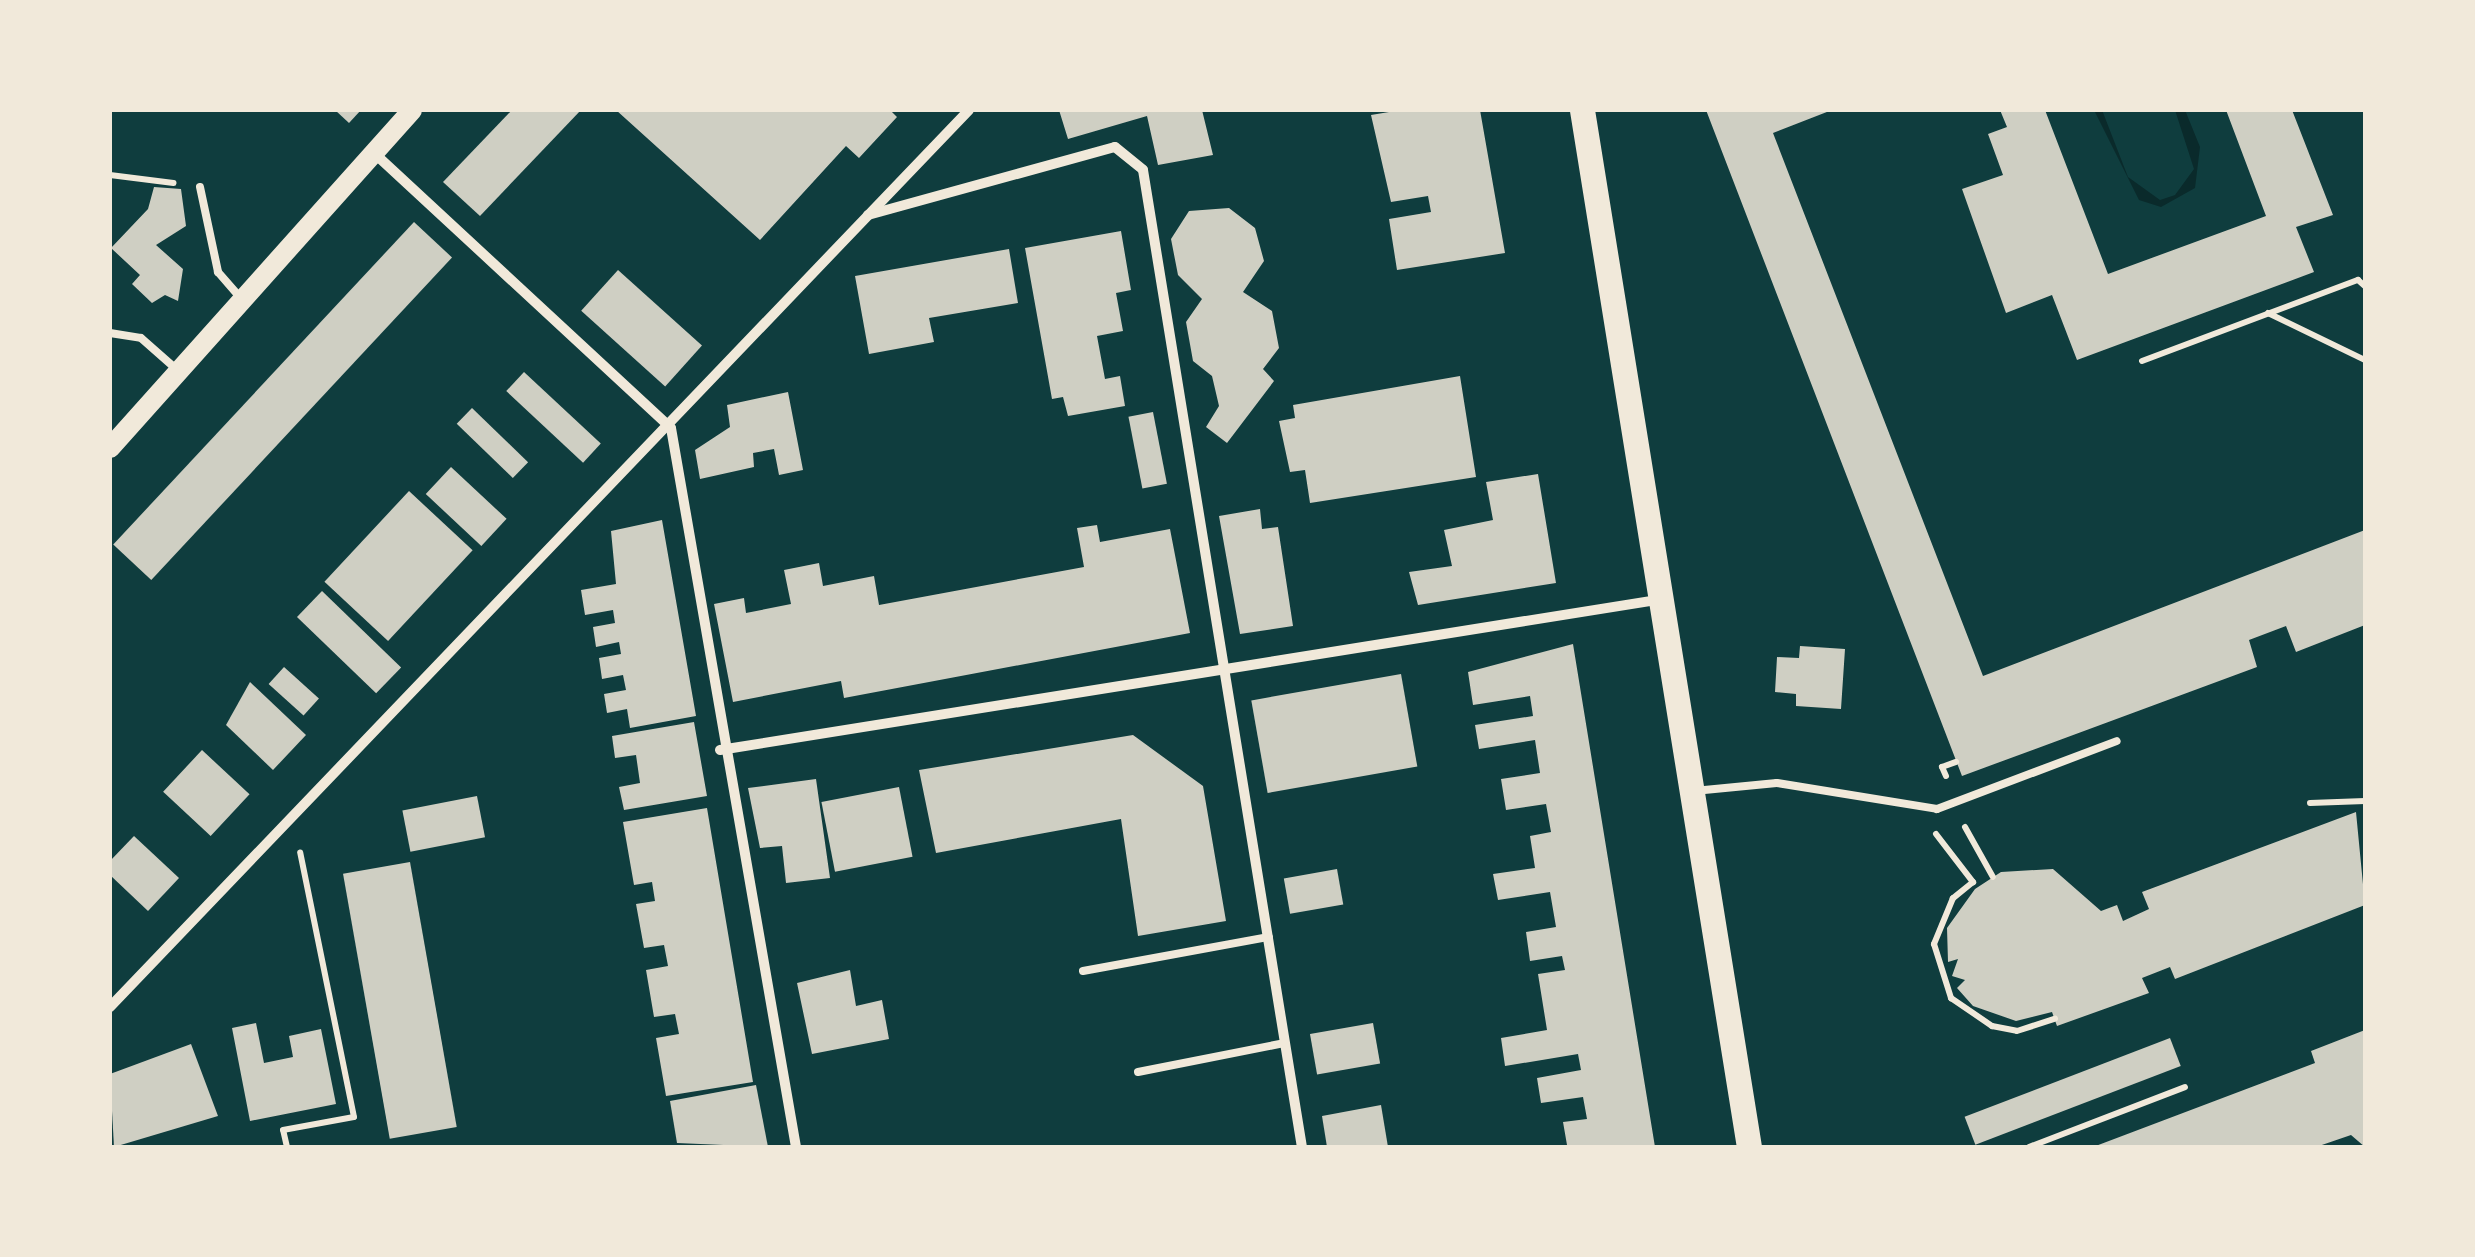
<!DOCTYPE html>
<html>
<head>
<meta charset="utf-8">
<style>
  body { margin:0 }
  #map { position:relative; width:2475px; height:1257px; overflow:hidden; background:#0f3d3e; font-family:"Noto Sans",sans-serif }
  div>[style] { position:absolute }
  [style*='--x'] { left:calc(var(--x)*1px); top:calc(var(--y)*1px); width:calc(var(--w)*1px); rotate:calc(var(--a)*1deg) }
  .water>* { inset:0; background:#0a2a2b }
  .building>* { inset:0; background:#cfcfc3; transform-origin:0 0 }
  .path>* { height:6px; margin:-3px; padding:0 3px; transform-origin:3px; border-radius:3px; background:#f1e9da }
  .service>* { height:8px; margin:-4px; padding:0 4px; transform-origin:4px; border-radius:4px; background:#f1e9da }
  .minor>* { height:10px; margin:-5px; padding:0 5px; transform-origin:5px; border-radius:5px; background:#f1e9da }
  .secondary>* { height:20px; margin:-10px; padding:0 10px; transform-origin:10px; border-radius:10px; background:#f1e9da }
  .primary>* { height:25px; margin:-12.5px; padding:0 12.5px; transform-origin:12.5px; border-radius:12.5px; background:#f1e9da }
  span { translate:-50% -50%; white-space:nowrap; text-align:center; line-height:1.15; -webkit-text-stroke:8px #f1e9da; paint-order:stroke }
  .frame { position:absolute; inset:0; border:112px solid #f1e9da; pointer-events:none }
</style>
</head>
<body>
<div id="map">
  <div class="water">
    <i style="clip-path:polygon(2094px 110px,2102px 110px,2128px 177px,2160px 200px,2175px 195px,2194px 169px,2175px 110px,2185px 110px,2200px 147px,2195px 188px,2161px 207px,2139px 200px)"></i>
  </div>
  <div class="building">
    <i style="clip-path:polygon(335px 110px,361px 110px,349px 123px)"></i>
    <i style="clip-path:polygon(512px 110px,581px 110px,480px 216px,443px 182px)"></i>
    <i style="clip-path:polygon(616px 110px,890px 110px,897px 117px,859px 158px,846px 146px,760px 240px)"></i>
    <i style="clip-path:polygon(1059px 110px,1202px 110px,1213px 155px,1158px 165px,1147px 116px,1068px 139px)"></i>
    <i style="clip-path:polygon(1401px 110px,1480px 110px,1505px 253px,1397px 270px,1389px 219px,1431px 212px,1428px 196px,1391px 202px,1371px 115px)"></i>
    <i style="clip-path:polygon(1706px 110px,1832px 110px,1773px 133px,1983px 676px,2365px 530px,2365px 625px,2296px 652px,2286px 626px,2249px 640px,2257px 667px,1962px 776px)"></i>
    <i style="clip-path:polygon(2000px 110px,2045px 110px,2108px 274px,2266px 216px,2226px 110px,2292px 110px,2333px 215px,2296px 227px,2314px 272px,2077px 360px,2052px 295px,2006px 313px,1962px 189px,2003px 175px,1988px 134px,2007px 127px)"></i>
    <i style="clip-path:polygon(154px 187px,181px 189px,186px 226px,156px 245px,183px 269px,178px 301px,165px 295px,152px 303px,132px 284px,140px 275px,111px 248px,148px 209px)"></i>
    <i style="clip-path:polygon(1229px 208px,1255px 228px,1264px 261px,1243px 292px,1272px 311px,1279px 348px,1263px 369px,1274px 381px,1227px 443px,1206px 427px,1219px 406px,1212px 376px,1193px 361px,1186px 322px,1202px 299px,1178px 275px,1171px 239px,1189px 211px)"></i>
    <i style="left:414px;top:222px;width:52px;height:441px;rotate:43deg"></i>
    <i style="clip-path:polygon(1121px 231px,1131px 290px,1116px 293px,1123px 331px,1097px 336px,1105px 379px,1120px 376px,1125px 406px,1068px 416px,1063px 397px,1052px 399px,1025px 248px)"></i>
    <i style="clip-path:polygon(1009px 249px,1018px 303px,929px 318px,934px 342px,869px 354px,855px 276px)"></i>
    <i style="left:618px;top:270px;width:113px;height:55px;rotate:42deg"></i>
    <i style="left:524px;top:372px;width:105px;height:26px;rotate:43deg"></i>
    <i style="clip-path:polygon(1460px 376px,1476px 477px,1310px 503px,1305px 470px,1290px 472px,1279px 421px,1295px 418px,1293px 405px)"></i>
    <i style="clip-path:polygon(788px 392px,803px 470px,779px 475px,774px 449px,753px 453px,754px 467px,700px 479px,695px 450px,730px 427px,727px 405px)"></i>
    <i style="left:472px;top:408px;width:78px;height:22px;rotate:44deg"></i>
    <i style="left:1153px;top:412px;width:73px;height:25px;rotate:79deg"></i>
    <i style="left:451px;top:467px;width:76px;height:37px;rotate:43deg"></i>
    <i style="clip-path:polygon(1538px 474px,1556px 583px,1418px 605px,1409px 572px,1452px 566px,1444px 530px,1493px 520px,1486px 482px)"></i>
    <i style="left:409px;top:491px;width:87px;height:124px;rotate:43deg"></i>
    <i style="clip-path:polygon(1260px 509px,1262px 529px,1278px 527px,1293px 626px,1240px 634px,1219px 516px)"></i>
    <i style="clip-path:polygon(662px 520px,696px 716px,630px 728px,627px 709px,607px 713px,604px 694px,626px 690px,623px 675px,602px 679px,599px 658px,621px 654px,619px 642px,596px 647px,593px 627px,615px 623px,613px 610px,585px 615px,581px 590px,616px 584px,611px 531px)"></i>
    <i style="clip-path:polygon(1097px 525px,1100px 542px,1170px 529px,1190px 633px,844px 698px,841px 681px,733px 702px,714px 604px,744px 598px,746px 613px,791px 604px,784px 570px,819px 563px,823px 586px,874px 576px,879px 605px,1084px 567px,1077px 528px)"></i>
    <i style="left:322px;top:591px;width:110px;height:36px;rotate:44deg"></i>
    <i style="clip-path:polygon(1573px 644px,1655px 1147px,1567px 1145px,1563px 1122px,1587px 1119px,1583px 1097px,1541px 1103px,1537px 1078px,1581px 1070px,1578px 1054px,1505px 1066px,1501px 1038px,1547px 1030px,1538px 974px,1565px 970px,1562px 956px,1530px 961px,1526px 932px,1556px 927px,1550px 892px,1498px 900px,1493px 874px,1535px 868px,1530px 836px,1551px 832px,1546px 804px,1506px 810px,1501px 779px,1540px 773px,1535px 740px,1479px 749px,1475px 725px,1533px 716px,1530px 696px,1473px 705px,1468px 672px)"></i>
    <i style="clip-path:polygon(1800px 646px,1845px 649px,1841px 709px,1796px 706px,1796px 694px,1775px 692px,1777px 657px,1799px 658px)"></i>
    <i style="left:284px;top:667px;width:47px;height:23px;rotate:42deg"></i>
    <i style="left:1401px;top:674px;width:94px;height:152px;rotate:80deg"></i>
    <i style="clip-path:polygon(250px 682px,306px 735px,273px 770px,226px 725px)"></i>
    <i style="clip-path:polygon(694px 722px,707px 796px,624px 810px,619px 787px,640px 783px,636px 755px,615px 758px,612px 736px)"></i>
    <i style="clip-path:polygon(1133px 735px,1203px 786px,1226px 921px,1138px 936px,1121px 819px,936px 853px,919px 770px)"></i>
    <i style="left:202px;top:750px;width:65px;height:57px;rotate:43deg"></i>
    <i style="clip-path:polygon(816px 779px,830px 878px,786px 883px,782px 846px,760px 848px,748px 788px)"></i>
    <i style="left:899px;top:787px;width:71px;height:79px;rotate:79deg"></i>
    <i style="left:477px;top:796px;width:42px;height:76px;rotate:79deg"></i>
    <i style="clip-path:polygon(707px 808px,753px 1082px,666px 1096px,656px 1038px,679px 1034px,675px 1014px,654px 1017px,646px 970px,668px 966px,664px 945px,644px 948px,636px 904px,655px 901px,652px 882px,634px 885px,623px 822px)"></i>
    <i style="clip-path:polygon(2356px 812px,2365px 905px,2175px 979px,2170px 967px,2142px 978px,2149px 993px,2057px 1026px,2052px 1012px,2016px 1021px,1973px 1006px,1957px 988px,1965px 980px,1952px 976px,1958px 959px,1948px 962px,1947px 928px,1975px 889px,2001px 872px,2053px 869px,2101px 911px,2117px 905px,2123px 921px,2149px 909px,2142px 892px)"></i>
    <i style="clip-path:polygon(134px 836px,179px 878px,148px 911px,110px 875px,110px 861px)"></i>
    <i style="left:410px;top:862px;width:269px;height:68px;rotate:80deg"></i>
    <i style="left:1337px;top:869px;width:36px;height:54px;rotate:80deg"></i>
    <i style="clip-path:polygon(850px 970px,856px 1006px,882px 1000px,889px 1039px,812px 1054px,797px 983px)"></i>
    <i style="clip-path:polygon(256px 1023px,264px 1063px,293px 1057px,289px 1036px,321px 1029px,336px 1104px,250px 1121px,232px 1028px)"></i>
    <i style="left:1373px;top:1023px;width:41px;height:64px;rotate:80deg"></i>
    <i style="clip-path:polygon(2365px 1030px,2365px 1147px,2351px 1135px,2316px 1147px,2093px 1147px,2315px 1063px,2311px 1051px)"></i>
    <i style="left:2170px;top:1038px;width:30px;height:220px;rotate:69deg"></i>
    <i style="clip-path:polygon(191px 1044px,218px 1116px,114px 1147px,110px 1074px)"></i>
    <i style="clip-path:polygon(756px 1085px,768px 1147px,677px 1143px,670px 1101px)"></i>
    <i style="clip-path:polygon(1381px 1105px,1388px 1147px,1327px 1147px,1322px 1116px)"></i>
  </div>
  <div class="path">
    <i style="--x:110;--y:175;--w:64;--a:7.2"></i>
    <i style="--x:2268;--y:313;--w:108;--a:25.9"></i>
    <i style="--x:2142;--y:361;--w:231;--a:-20.6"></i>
    <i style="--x:2358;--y:280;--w:9;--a:41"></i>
    <i style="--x:1946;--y:776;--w:10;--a:-114"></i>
    <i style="--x:1942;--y:767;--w:15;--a:-20"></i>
    <i style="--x:2310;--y:803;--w:55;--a:-2.1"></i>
    <i style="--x:1965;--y:827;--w:57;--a:60.8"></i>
    <i style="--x:1936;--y:834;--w:61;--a:52.4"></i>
    <i style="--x:1973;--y:882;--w:26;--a:141"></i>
    <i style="--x:1953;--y:898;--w:50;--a:112.4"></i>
    <i style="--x:1934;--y:944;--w:57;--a:72.5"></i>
    <i style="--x:1951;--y:998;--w:50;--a:34.3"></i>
    <i style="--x:1992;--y:1026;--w:25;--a:11"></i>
    <i style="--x:2017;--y:1031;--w:40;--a:-18"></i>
    <i style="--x:287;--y:1147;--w:17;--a:-103"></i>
    <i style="--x:283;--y:1130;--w:72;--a:-10.4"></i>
    <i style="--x:354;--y:1117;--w:270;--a:-101.5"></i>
    <i style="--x:2029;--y:1147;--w:167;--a:-21"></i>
  </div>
  <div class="service">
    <i style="--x:200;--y:187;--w:87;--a:78"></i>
    <i style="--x:218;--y:272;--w:32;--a:49"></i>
    <i style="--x:110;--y:333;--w:31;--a:9"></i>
    <i style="--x:141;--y:338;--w:45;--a:41.4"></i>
    <i style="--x:1694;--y:791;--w:83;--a:-5.5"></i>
    <i style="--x:1777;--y:783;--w:162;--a:9.2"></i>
    <i style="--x:1937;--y:809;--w:192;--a:-20.7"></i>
    <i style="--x:1083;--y:971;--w:189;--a:-10.4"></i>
    <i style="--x:1138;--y:1072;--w:150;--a:-11.2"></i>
  </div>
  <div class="minor">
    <i style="--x:373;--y:152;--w:406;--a:42.8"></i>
    <i style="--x:671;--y:428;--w:730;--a:80.14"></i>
    <i style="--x:868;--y:215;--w:256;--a:-15.4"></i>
    <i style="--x:1115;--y:147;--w:36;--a:39"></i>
    <i style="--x:1143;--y:170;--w:990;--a:80.76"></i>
    <i style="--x:720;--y:750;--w:948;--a:-9.1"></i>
    <i style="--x:110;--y:1007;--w:1242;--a:-46.24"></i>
  </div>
  <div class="secondary">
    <i style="--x:110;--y:448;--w:453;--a:-48.2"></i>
  </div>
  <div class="primary">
    <i style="--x:1582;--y:110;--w:1050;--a:80.85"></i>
  </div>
  <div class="frame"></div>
</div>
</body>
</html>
